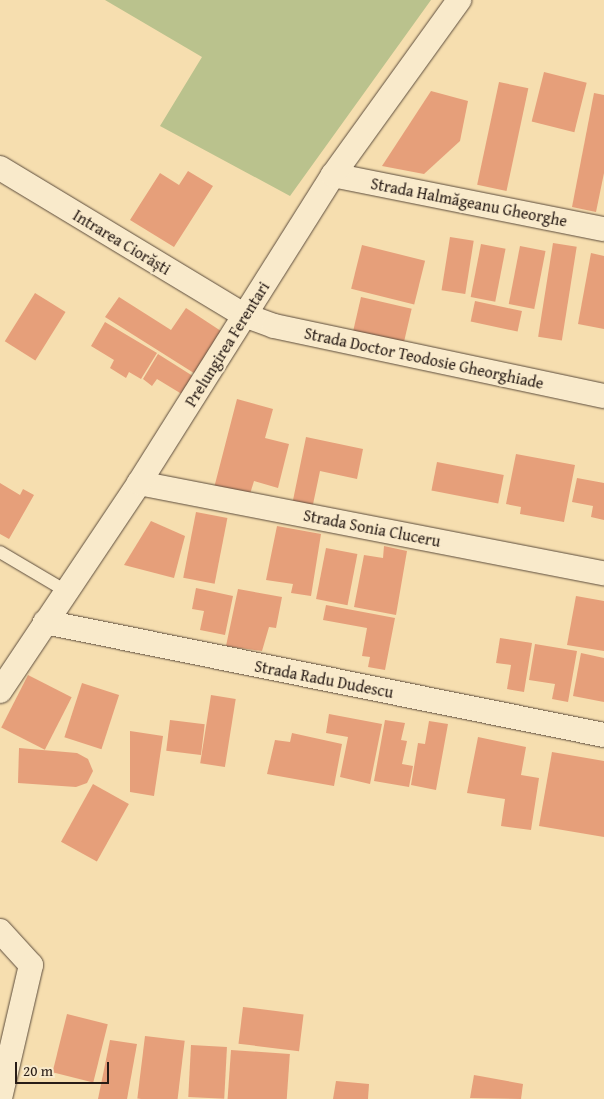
<!DOCTYPE html>
<html>
<head>
<meta charset="utf-8">
<style>
  body { margin:0 }
  #map { position:relative; width:604px; height:1099px; overflow:hidden; background:#f6deaf; font-family:"Gentium Book Plus",serif }
  div>[style] { position:absolute }
  [style*='--x'] { left:calc(var(--x)*1px); top:calc(var(--y)*1px); width:calc(var(--w)*1px); rotate:calc(var(--a)*1deg) }
  .green>* { inset:0; background:#bac28d }
  .building>* { inset:0; background:#e69f7a; transform-origin:0 0 }
  .roads { filter:drop-shadow(0 0 1px #5c4c3c) drop-shadow(0 0 1px #5c4c3c) }
  .service>* { height:12px; margin:-6px; padding:0 6px; transform-origin:6px; border-radius:6px; background:#f9eacb }
  .minor>* { height:24px; margin:-12px; padding:0 12px; transform-origin:12px; border-radius:12px; background:#f9eacb }
  span { translate:-50% -50%; white-space:nowrap; text-align:center; line-height:1.15; -webkit-text-stroke:4.5px #f9eacb; paint-order:stroke }
  .street-label { font-size:16px; color:#281c16 }
  .scale { position:absolute; left:15px; top:1062px; width:94px; height:22px; box-sizing:border-box; border:2px solid #281c16; border-top:0; padding-left:6px; font-size:15px; line-height:18px; white-space:nowrap; color:#281c16; -webkit-text-stroke:4px #f9eacb; paint-order:stroke }
</style>
</head>
<body>
<div id="map">
  <div class="green">
    <i style="clip-path:polygon(105px 0,431px 0,290px 196px,160px 126px,202px 57px)"></i>
  </div>
  <div class="building">
    <i style="left:544px;top:72px;width:44px;height:51px;rotate:14deg"></i>
    <i style="left:499px;top:82px;width:30px;height:105px;rotate:12deg"></i>
    <i style="clip-path:polygon(431px 91px,468px 101px,460px 141px,424px 174px,382px 166px)"></i>
    <i style="clip-path:polygon(594px 93px,604px 95px,604px 173px,596px 212px,572px 207px)"></i>
    <i style="clip-path:polygon(188px 171px,213px 186px,174px 247px,130px 220px,160px 173px,179px 185px)"></i>
    <i style="left:450px;top:237px;width:24px;height:54px;rotate:9deg"></i>
    <i style="left:553px;top:243px;width:24px;height:95px;rotate:9deg"></i>
    <i style="left:481px;top:244px;width:25px;height:54px;rotate:11deg"></i>
    <i style="left:362px;top:245px;width:65px;height:45px;rotate:14deg"></i>
    <i style="left:520px;top:246px;width:26px;height:59px;rotate:11deg"></i>
    <i style="clip-path:polygon(591px 253px,604px 256px,604px 329px,578px 324px)"></i>
    <i style="left:35px;top:293px;width:36px;height:57px;rotate:32deg"></i>
    <i style="clip-path:polygon(119px 297px,171px 330px,186px 308px,224px 333px,197px 375px,105px 317px)"></i>
    <i style="left:361px;top:297px;width:52px;height:43px;rotate:13deg"></i>
    <i style="left:475px;top:301px;width:48px;height:21px;rotate:12deg"></i>
    <i style="clip-path:polygon(105px 322px,157px 353px,141px 379px,129px 372px,126px 378px,110px 368px,114px 360px,91px 346px)"></i>
    <i style="clip-path:polygon(158px 354px,196px 378px,185px 396px,157px 379px,152px 386px,143px 379px)"></i>
    <i style="clip-path:polygon(237px 399px,273px 409px,265px 438px,289px 444px,278px 488px,254px 481px,249px 497px,214px 488px)"></i>
    <i style="clip-path:polygon(306px 437px,363px 449px,357px 479px,320px 471px,312px 509px,292px 505px)"></i>
    <i style="clip-path:polygon(516px 454px,575px 465px,564px 522px,520px 514px,521px 507px,506px 504px)"></i>
    <i style="left:437px;top:462px;width:68px;height:29px;rotate:11deg"></i>
    <i style="clip-path:polygon(577px 478px,604px 483px,604px 520px,591px 517px,593px 506px,572px 502px)"></i>
    <i style="clip-path:polygon(0 483px,20px 495px,23px 489px,34px 495px,9px 539px,0 534px)"></i>
    <i style="left:196px;top:512px;width:32px;height:67px;rotate:11deg"></i>
    <i style="clip-path:polygon(151px 521px,185px 536px,174px 578px,124px 565px)"></i>
    <i style="clip-path:polygon(277px 526px,321px 534px,311px 596px,291px 593px,293px 584px,266px 580px)"></i>
    <i style="clip-path:polygon(384px 546px,407px 551px,396px 615px,354px 607px,364px 555px,383px 558px)"></i>
    <i style="left:326px;top:548px;width:32px;height:52px;rotate:11deg"></i>
    <i style="clip-path:polygon(196px 588px,233px 596px,225px 635px,200px 630px,204px 611px,192px 609px)"></i>
    <i style="clip-path:polygon(238px 589px,282px 597px,276px 628px,269px 627px,262px 651px,226px 646px)"></i>
    <i style="clip-path:polygon(576px 596px,604px 601px,604px 651px,567px 645px)"></i>
    <i style="clip-path:polygon(326px 605px,395px 618px,385px 670px,368px 667px,370px 657px,362px 656px,367px 628px,323px 620px)"></i>
    <i style="clip-path:polygon(500px 638px,532px 643px,524px 692px,507px 689px,511px 665px,496px 663px)"></i>
    <i style="clip-path:polygon(535px 644px,577px 651px,568px 702px,552px 699px,555px 684px,529px 680px)"></i>
    <i style="clip-path:polygon(581px 653px,604px 658px,604px 702px,573px 696px)"></i>
    <i style="left:28px;top:675px;width:49px;height:59px;rotate:27deg"></i>
    <i style="left:82px;top:683px;width:39px;height:57px;rotate:18deg"></i>
    <i style="left:211px;top:695px;width:25px;height:69px;rotate:9deg"></i>
    <i style="clip-path:polygon(329px 714px,382px 724px,370px 784px,340px 777px,348px 737px,326px 733px)"></i>
    <i style="left:170px;top:720px;width:35px;height:31px;rotate:7deg"></i>
    <i style="clip-path:polygon(385px 720px,405px 723px,401px 740px,407px 741px,402px 764px,413px 766px,409px 787px,374px 781px)"></i>
    <i style="clip-path:polygon(429px 721px,448px 724px,436px 790px,411px 785px,418px 743px,425px 744px)"></i>
    <i style="clip-path:polygon(130px 731px,163px 736px,154px 796px,130px 792px)"></i>
    <i style="clip-path:polygon(292px 733px,342px 744px,334px 786px,267px 774px,275px 740px,290px 742px)"></i>
    <i style="clip-path:polygon(478px 737px,526px 747px,521px 775px,539px 778px,531px 830px,501px 826px,505px 799px,467px 793px)"></i>
    <i style="clip-path:polygon(19px 748px,77px 753px,88px 759px,93px 771px,87px 783px,76px 787px,18px 783px)"></i>
    <i style="clip-path:polygon(552px 752px,604px 761px,604px 837px,539px 826px)"></i>
    <i style="left:93px;top:784px;width:41px;height:66px;rotate:29deg"></i>
    <i style="left:243px;top:1007px;width:61px;height:37px;rotate:7deg"></i>
    <i style="left:67px;top:1014px;width:42px;height:60px;rotate:14deg"></i>
    <i style="left:145px;top:1036px;width:40px;height:63px;rotate:7deg"></i>
    <i style="clip-path:polygon(110px 1040px,137px 1044px,127px 1099px,98px 1099px)"></i>
    <i style="left:191px;top:1045px;width:36px;height:52px;rotate:3deg"></i>
    <i style="left:231px;top:1050px;width:59px;height:49px;rotate:4deg"></i>
    <i style="clip-path:polygon(474px 1075px,523px 1084px,521px 1099px,470px 1098px)"></i>
    <i style="clip-path:polygon(336px 1081px,369px 1084px,368px 1099px,333px 1099px)"></i>
  </div>
  <div class="roads">
    <div class="service">
      <i style="--x:0;--y:552;--w:77;--a:30.6"></i>
    </div>
    <div class="minor">
      <i style="--x:0;--y:168;--w:285;--a:31.1"></i>
      <i style="--x:244;--y:315;--w:32;--a:20"></i>
      <i style="--x:274;--y:326;--w:337;--a:12"></i>
      <i style="--x:333;--y:175;--w:276;--a:11.3"></i>
      <i style="--x:139;--y:483;--w:474;--a:11"></i>
      <i style="--x:45;--y:622;--w:570;--a:11.43"></i>
      <i style="--x:0;--y:691;--w:250;--a:-56.2"></i>
      <i style="--x:139;--y:483;--w:364;--a:-57.8"></i>
      <i style="--x:333;--y:175;--w:216;--a:-54.2"></i>
      <i style="--x:0;--y:931;--w:46;--a:47.6"></i>
      <i style="--x:31;--y:965;--w:137;--a:103.1"></i>
    </div>
  </div>
  <div class="street-label">
    <span style="left:469px;top:202px;rotate:11deg">Strada Halmăgeanu Gheorghe</span>
    <span style="left:122px;top:242px;rotate:31deg">Intrarea Ciorăști</span>
    <span style="left:227px;top:344px;rotate:-58deg">Prelungirea Ferentari</span>
    <span style="left:424px;top:358px;rotate:12deg">Strada Doctor Teodosie Gheorghiade</span>
    <span style="left:372px;top:528px;rotate:11deg">Strada Sonia Cluceru</span>
    <span style="left:324px;top:679px;rotate:11deg">Strada Radu Dudescu</span>
  </div>
  <div class="scale">20 m</div>
</div>
</body>
</html>
